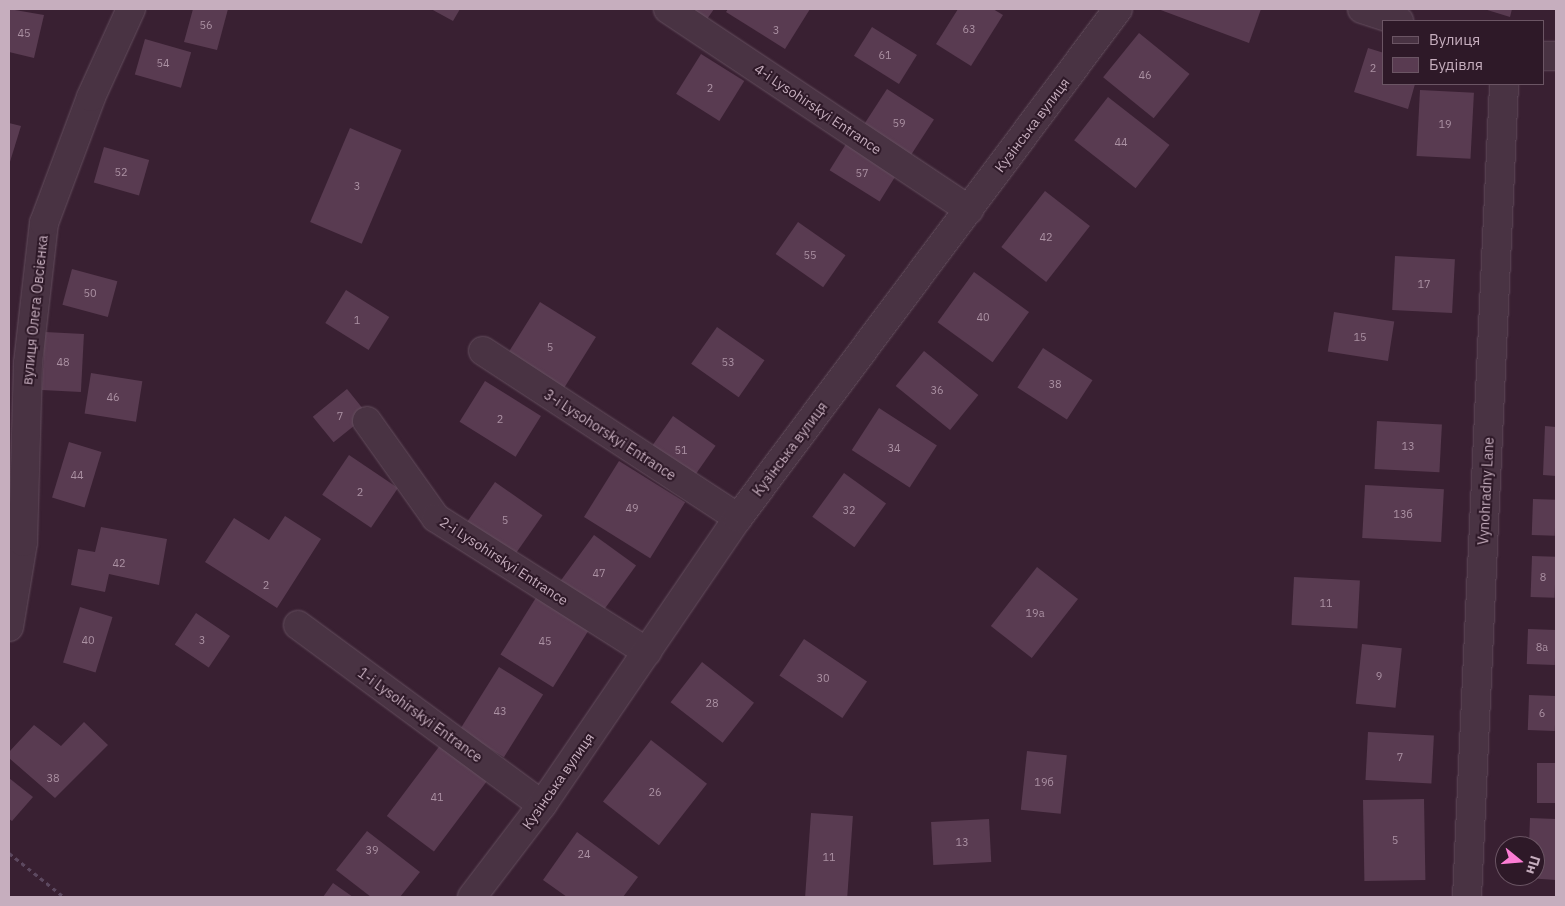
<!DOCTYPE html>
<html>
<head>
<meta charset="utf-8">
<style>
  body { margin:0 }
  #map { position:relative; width:1565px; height:906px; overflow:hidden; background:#392032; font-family:"IBM Plex Sans",sans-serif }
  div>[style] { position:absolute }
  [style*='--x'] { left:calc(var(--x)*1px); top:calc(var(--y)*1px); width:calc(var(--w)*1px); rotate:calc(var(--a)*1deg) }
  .building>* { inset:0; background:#593b51; transform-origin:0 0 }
  .path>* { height:3px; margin-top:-1.5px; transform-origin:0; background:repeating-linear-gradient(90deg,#5c485f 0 4px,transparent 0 8px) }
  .roads { filter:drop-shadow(0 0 1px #644e5e) drop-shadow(0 0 1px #644e5e) }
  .minor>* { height:28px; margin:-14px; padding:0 14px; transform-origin:14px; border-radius:14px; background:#493343 }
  span { translate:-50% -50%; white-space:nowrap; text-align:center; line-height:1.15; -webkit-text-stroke:4px #2e1928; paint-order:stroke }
  .number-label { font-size:11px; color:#ab91a3 }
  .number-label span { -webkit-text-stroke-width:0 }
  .street-label { font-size:14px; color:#c6aebe }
  .frame { position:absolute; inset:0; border:10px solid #c6aebe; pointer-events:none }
  .legend { position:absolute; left:1382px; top:20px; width:162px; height:65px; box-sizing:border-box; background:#2e1928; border:1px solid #6b5564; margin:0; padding:6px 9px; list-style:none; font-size:15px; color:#c6aebe }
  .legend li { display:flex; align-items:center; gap:10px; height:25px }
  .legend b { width:25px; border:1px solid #6b5564 }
  .north { position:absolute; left:1495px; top:836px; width:50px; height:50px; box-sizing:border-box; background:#2e1928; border:1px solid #6b5564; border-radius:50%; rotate:107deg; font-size:14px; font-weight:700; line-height:20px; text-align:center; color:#c6aebe }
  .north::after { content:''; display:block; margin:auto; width:18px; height:22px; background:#fc7dd4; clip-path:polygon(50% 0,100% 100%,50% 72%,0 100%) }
</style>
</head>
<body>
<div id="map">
  <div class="building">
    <i style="clip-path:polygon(9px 9px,44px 15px,34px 58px,9px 52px)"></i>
    <i style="clip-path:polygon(193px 9px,228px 9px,217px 50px,184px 42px)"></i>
    <i style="clip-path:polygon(431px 9px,460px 9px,453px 21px)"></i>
    <i style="clip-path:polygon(684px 9px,714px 9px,705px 22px)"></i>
    <i style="clip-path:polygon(728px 9px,810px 9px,785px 49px,726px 12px)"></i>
    <i style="clip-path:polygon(958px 9px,993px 9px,1003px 15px,971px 66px,936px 44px)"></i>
    <i style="clip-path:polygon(1158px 9px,1261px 9px,1249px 43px)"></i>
    <i style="clip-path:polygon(1484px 9px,1512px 9px,1510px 17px)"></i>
    <i style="left:872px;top:27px;width:53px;height:34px;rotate:32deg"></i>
    <i style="left:1139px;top:33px;width:65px;height:57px;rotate:39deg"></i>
    <i style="left:145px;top:39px;width:48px;height:37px;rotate:16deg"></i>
    <i style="clip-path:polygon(1368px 48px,1384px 53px,1384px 84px,1415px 84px,1408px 109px,1354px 92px)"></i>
    <i style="left:701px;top:54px;width:51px;height:47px;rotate:32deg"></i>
    <i style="left:887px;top:89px;width:56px;height:44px;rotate:33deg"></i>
    <i style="left:1420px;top:90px;width:54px;height:66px;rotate:3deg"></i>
    <i style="left:1108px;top:97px;width:78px;height:55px;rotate:38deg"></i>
    <i style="clip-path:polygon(9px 123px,21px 126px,9px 165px)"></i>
    <i style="left:350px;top:128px;width:56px;height:102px;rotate:23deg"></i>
    <i style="left:846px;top:144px;width:59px;height:31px;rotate:32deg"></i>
    <i style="left:104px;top:147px;width:47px;height:37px;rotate:16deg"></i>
    <i style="left:1045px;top:191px;width:57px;height:71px;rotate:38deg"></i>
    <i style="left:798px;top:222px;width:58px;height:39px;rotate:35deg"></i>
    <i style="left:1395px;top:256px;width:60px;height:54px;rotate:3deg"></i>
    <i style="left:72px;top:269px;width:47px;height:37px;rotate:15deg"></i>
    <i style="left:974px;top:272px;width:68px;height:62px;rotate:36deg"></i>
    <i style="left:346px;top:290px;width:51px;height:39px;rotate:32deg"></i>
    <i style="left:540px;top:302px;width:66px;height:64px;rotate:32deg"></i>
    <i style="left:1334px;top:312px;width:61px;height:40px;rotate:9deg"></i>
    <i style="left:717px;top:327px;width:58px;height:45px;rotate:35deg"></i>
    <i style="left:45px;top:332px;width:39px;height:58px;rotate:3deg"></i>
    <i style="left:1043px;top:348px;width:59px;height:47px;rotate:33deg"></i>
    <i style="left:924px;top:351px;width:70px;height:45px;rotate:39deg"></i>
    <i style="left:91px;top:373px;width:52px;height:41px;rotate:9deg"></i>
    <i style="left:485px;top:381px;width:66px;height:48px;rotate:32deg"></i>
    <i style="left:347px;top:389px;width:33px;height:44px;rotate:51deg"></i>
    <i style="left:879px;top:408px;width:69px;height:50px;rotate:33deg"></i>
    <i style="left:673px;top:416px;width:52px;height:46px;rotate:35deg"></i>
    <i style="left:1377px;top:421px;width:65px;height:48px;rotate:3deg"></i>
    <i style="clip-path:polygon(1545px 426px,1556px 427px,1556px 476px,1543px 475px)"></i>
    <i style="left:69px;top:442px;width:34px;height:58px;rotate:17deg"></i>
    <i style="left:349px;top:455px;width:59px;height:48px;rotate:34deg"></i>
    <i style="left:619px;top:461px;width:78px;height:66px;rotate:32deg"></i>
    <i style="left:844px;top:473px;width:52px;height:54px;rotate:36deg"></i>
    <i style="left:495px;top:482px;width:58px;height:50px;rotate:35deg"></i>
    <i style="left:1365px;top:485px;width:79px;height:53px;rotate:3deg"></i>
    <i style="left:1533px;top:499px;width:23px;height:36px;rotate:2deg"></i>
    <i style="clip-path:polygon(285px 516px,321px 539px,277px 608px,205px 562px,234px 518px,269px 540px)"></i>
    <i style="clip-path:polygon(101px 527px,167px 539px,159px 585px,109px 574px,105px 592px,71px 585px,78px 549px,95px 552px)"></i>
    <i style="left:594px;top:535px;width:52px;height:57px;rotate:36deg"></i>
    <i style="left:1532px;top:556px;width:24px;height:41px;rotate:2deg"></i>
    <i style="left:1037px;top:567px;width:52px;height:75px;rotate:38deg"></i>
    <i style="left:1294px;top:577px;width:66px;height:48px;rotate:3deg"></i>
    <i style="left:537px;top:596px;width:62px;height:69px;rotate:32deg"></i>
    <i style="left:80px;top:607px;width:34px;height:58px;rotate:17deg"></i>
    <i style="left:196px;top:613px;width:41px;height:38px;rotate:34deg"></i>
    <i style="left:1528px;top:629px;width:28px;height:35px;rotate:2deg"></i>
    <i style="left:804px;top:639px;width:76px;height:44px;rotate:34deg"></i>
    <i style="left:1362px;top:644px;width:40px;height:60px;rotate:6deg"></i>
    <i style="left:702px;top:662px;width:66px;height:51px;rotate:38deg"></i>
    <i style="left:499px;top:667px;width:52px;height:74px;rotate:32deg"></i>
    <i style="left:1529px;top:695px;width:27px;height:35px;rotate:2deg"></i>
    <i style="clip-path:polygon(84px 722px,108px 745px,55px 798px,9px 758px,9px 752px,34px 725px,61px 746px)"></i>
    <i style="left:1368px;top:732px;width:66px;height:48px;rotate:3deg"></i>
    <i style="left:651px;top:740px;width:71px;height:78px;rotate:38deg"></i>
    <i style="left:441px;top:744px;width:59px;height:90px;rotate:37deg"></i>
    <i style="left:1027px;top:751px;width:40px;height:59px;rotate:6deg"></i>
    <i style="left:1537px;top:763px;width:19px;height:40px"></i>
    <i style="clip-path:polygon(9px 778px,33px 797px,12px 821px,9px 819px)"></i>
    <i style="left:1424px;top:799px;width:81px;height:61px;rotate:89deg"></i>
    <i style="left:811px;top:813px;width:42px;height:84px;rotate:4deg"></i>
    <i style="clip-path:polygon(1530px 818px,1556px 819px,1556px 880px,1527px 878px,1535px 876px,1535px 846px,1529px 846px)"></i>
    <i style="left:989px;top:819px;width:43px;height:58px;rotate:87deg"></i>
    <i style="clip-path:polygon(367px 831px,420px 872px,400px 897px,371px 897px,336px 870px)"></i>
    <i style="clip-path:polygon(577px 832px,638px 877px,623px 897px,567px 897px,543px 880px)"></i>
    <i style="clip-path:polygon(333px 883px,353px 897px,323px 897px)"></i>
  </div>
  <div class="path">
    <i style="--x:9;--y:853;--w:70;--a:38.7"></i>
  </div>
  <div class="roads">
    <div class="minor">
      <i style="--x:668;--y:9;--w:362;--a:33.7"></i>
      <i style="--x:1362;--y:9;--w:39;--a:18"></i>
      <i style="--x:1544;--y:56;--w:12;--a:0"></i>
      <i style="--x:483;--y:351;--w:305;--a:33.2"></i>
      <i style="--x:367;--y:421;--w:119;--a:54.6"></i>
      <i style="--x:436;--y:518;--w:250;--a:32.4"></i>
      <i style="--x:298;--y:625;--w:303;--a:36.4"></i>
      <i style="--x:9;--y:627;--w:86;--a:-80.6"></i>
      <i style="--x:23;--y:542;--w:179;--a:-88.4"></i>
      <i style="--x:28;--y:363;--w:141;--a:-83.5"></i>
      <i style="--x:44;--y:223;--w:134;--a:-69.5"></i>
      <i style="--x:91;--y:97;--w:97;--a:-65.6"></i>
      <i style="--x:472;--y:897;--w:116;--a:-52.7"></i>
      <i style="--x:542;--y:805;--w:348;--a:-55.7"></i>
      <i style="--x:738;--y:518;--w:635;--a:-53.26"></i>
      <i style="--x:1467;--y:897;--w:814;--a:-87.39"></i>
    </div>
  </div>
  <div class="number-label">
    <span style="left:206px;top:25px">56</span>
    <span style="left:969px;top:29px">63</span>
    <span style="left:776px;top:30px">3</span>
    <span style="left:24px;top:33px">45</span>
    <span style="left:885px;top:55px">61</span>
    <span style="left:163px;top:63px">54</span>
    <span style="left:1373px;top:68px">2</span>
    <span style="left:1145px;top:75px">46</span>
    <span style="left:710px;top:88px">2</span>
    <span style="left:899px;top:123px">59</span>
    <span style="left:1445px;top:124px">19</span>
    <span style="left:1121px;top:142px">44</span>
    <span style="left:121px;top:172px">52</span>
    <span style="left:862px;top:173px">57</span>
    <span style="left:357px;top:186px">3</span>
    <span style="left:1046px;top:237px">42</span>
    <span style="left:810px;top:255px">55</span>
    <span style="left:1424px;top:284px">17</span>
    <span style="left:90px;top:293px">50</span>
    <span style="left:983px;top:317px">40</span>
    <span style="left:357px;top:320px">1</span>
    <span style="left:1360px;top:337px">15</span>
    <span style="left:550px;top:347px">5</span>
    <span style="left:63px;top:362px">48</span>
    <span style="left:728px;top:362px">53</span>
    <span style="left:1055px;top:384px">38</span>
    <span style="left:937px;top:390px">36</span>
    <span style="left:113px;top:397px">46</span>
    <span style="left:340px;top:416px">7</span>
    <span style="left:500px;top:419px">2</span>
    <span style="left:1408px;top:446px">13</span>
    <span style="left:894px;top:448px">34</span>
    <span style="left:681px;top:450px">51</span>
    <span style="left:77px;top:475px">44</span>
    <span style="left:360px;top:492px">2</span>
    <span style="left:632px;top:508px">49</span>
    <span style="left:849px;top:510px">32</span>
    <span style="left:1403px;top:514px">13б</span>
    <span style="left:505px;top:520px">5</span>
    <span style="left:119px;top:563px">42</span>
    <span style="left:599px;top:573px">47</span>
    <span style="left:1543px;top:577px">8</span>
    <span style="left:266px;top:585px">2</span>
    <span style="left:1326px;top:603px">11</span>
    <span style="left:1035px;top:613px">19а</span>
    <span style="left:88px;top:640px">40</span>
    <span style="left:202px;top:640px">3</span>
    <span style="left:545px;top:641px">45</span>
    <span style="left:1542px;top:647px">8а</span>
    <span style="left:1379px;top:676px">9</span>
    <span style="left:823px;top:678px">30</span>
    <span style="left:712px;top:703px">28</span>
    <span style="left:500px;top:711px">43</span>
    <span style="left:1542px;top:713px">6</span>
    <span style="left:1400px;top:757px">7</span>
    <span style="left:53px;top:778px">38</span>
    <span style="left:1044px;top:782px">19б</span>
    <span style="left:655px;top:792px">26</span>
    <span style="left:437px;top:797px">41</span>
    <span style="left:1395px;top:840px">5</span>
    <span style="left:962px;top:842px">13</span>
    <span style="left:372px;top:850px">39</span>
    <span style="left:584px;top:854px">24</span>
    <span style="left:829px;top:857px">11</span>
  </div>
  <div class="street-label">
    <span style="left:818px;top:109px;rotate:34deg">4-i Lysohirskyi Entrance</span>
    <span style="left:1032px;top:125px;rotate:-53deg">Кузінська вулиця</span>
    <span style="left:35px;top:310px;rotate:-84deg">вулиця Олега Овсієнка</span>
    <span style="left:610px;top:435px;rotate:33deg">3-i Lysohorskyi Entrance</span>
    <span style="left:790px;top:449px;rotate:-53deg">Кузінська вулиця</span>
    <span style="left:1486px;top:491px;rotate:-87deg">Vynohradny Lane</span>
    <span style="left:504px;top:561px;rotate:33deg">2-i Lysohirskyi Entrance</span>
    <span style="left:420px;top:715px;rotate:36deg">1-i Lysohirskyi Entrance</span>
    <span style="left:558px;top:781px;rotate:-55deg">Кузінська вулиця</span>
  </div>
  <div class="frame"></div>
  <ul class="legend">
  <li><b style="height:6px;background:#493343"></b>Вулиця</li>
  <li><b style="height:14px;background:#593b51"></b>Будівля</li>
  </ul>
  <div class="north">Пн</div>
</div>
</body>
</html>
